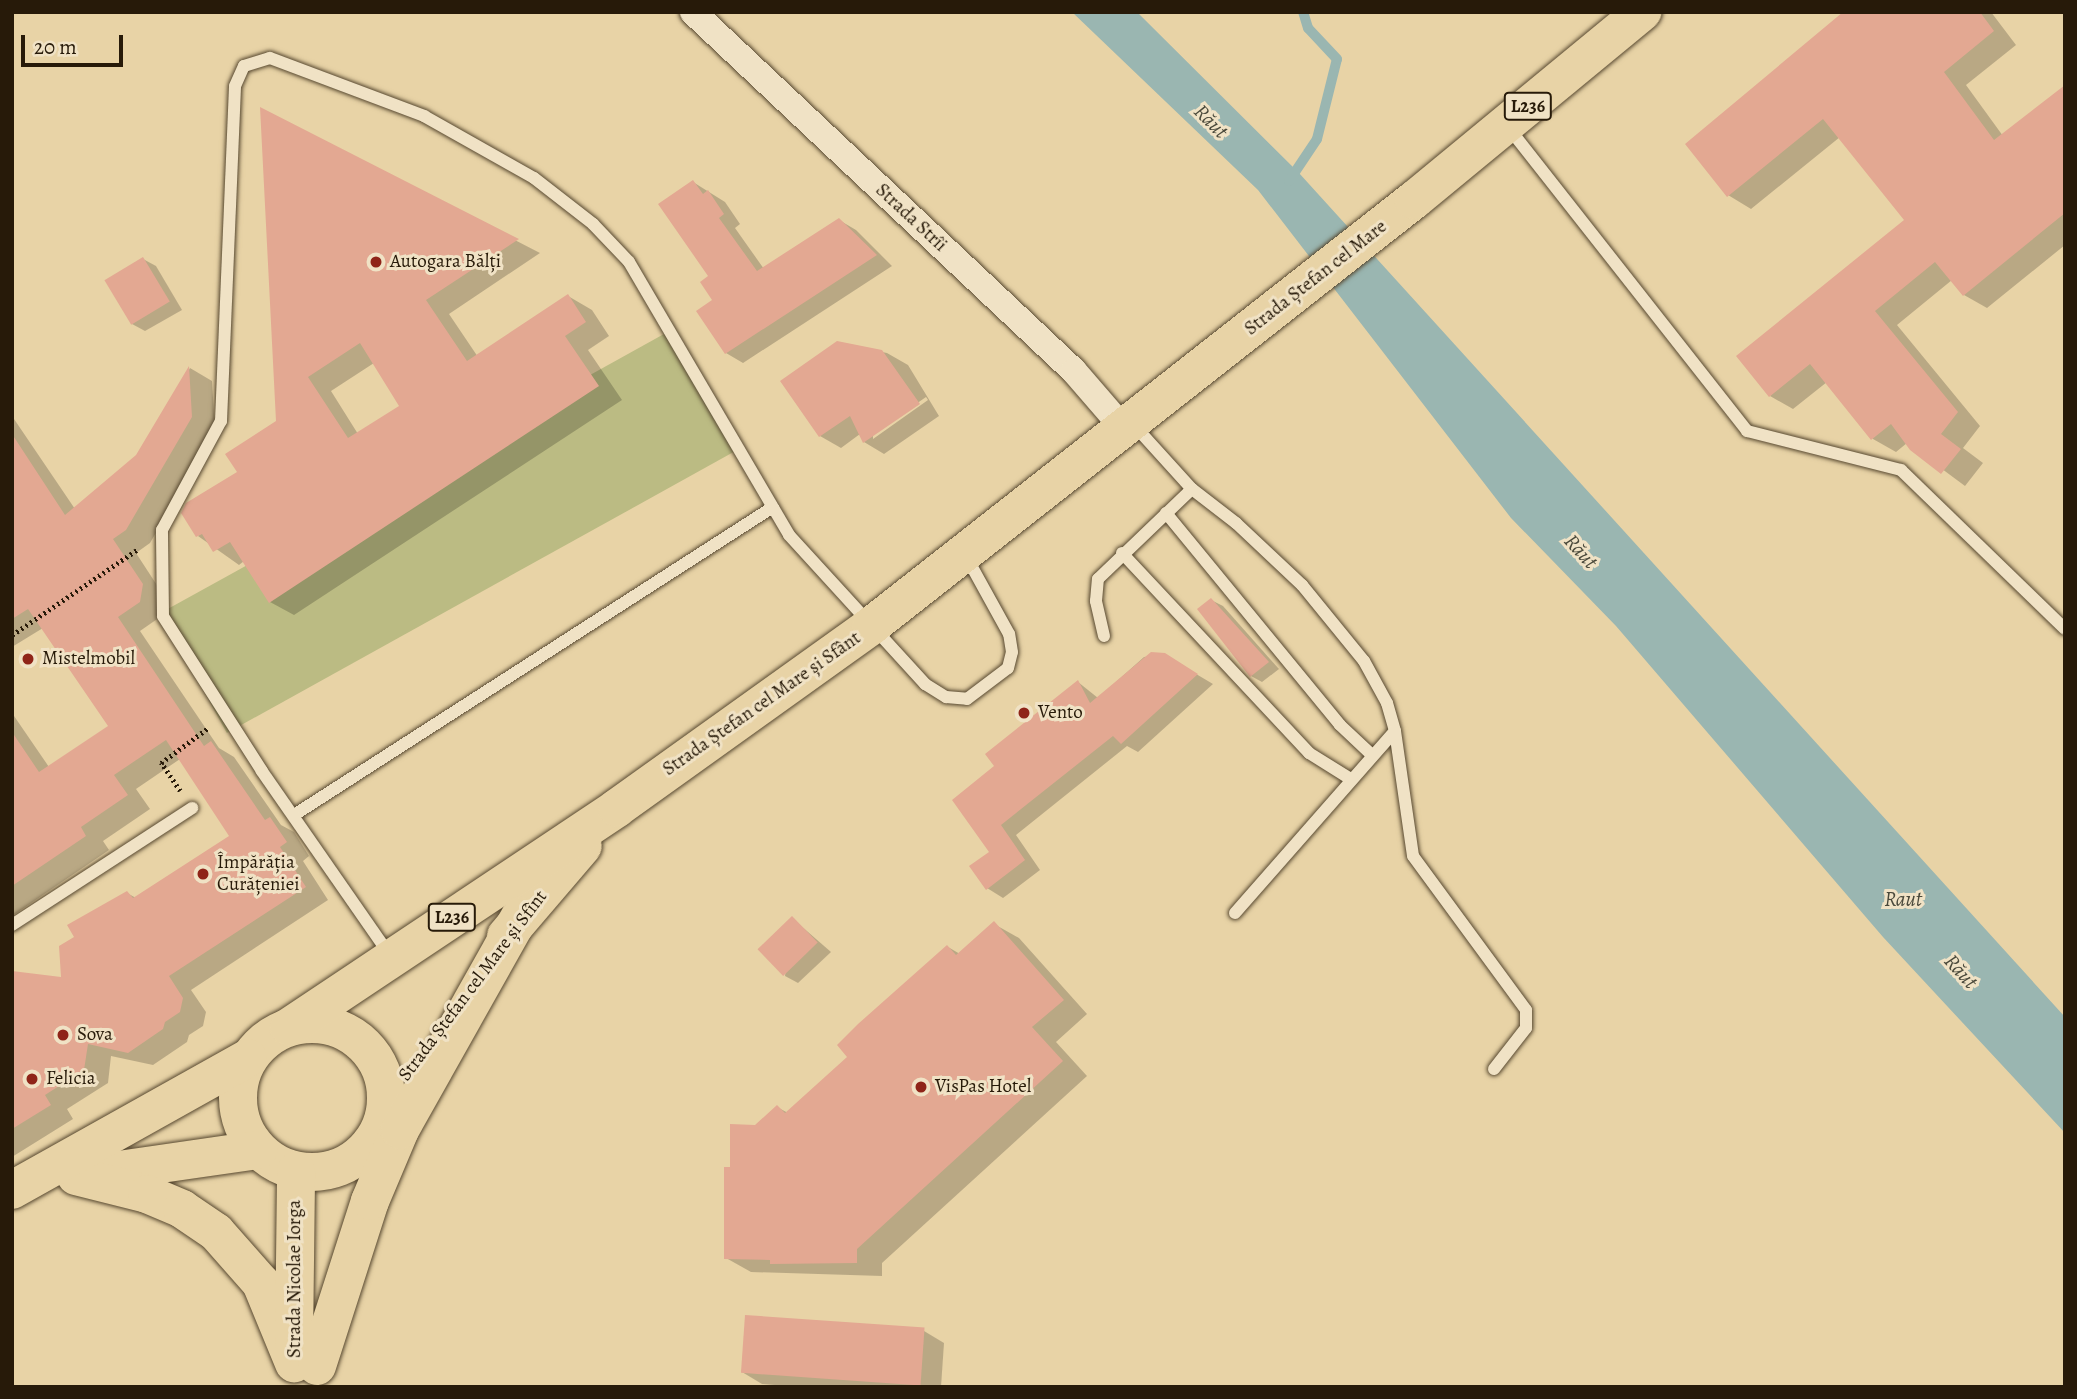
<!DOCTYPE html>
<html>
<head>
<meta charset="utf-8">
<style>
  body { margin:0 }
  #map { position:relative; width:2077px; height:1399px; overflow:hidden; background:#e8d3a6; font-family:Alegreya,serif }
  div>[style] { position:absolute }
  [style*='--x'] { left:calc(var(--x)*1px); top:calc(var(--y)*1px); width:calc(var(--w)*1px); rotate:calc(var(--a)*1deg) }
  .green>* { inset:0; background:#bbbb83; transform-origin:0 0 }
  .water>* { inset:0; background:#9ab6b1 }
  .shadow>* { inset:0; background:#0003 }
  .stream>* { height:10px; margin:-5px; padding:0 5px; transform-origin:5px; border-radius:5px; background:#9ab6b1 }
  .building>* { inset:0; background:#e3a892; transform-origin:0 0 }
  .path>* { height:4.5px; margin-top:-2.25px; transform-origin:0; background:repeating-linear-gradient(90deg,#271a09 0 2px,transparent 0 5.5px) }
  .roads { filter:drop-shadow(0 0 2px #574830) drop-shadow(0 0 2px #574830) }
  .lane>* { height:12px; margin:-6px; padding:0 6px; transform-origin:6px; border-radius:6px; background:#f0e2c5 }
  .street>* { height:26px; margin:-13px; padding:0 13px; transform-origin:13px; border-radius:13px; background:#f0e2c5 }
  .primary>* { height:38px; margin:-19px; padding:0 19px; transform-origin:19px; border-radius:19px; background:#e8d3a6 }
  .primary>.ring { margin:-19px; padding:0; box-sizing:content-box; background:none; border:38px solid #e8d3a6; border-radius:50% }
  .dots>* { width:19px; height:19px; translate:-50% -50%; box-sizing:border-box; border:4px solid #f0e2c5; border-radius:50% }
  span { translate:-50% -50%; white-space:nowrap; text-align:center; line-height:1.15; -webkit-text-stroke:6px #f0e2c5; paint-order:stroke }
  .shield-label span { padding:2px 5px; background:#f0e2c5; border:2px solid; border-radius:5px; -webkit-text-stroke-width:0 }
  .shield-label { font-size:18px; color:#271a09; font-weight:700 }
  .street-label { font-size:19px; color:#271a09 }
  .poi-label { font-size:19px; color:#271a09 }
  .left { translate:0 -50%; text-align:left }
  .water-label { font-size:21px; color:#4a493b; font-style:italic }
  .frame { position:absolute; inset:0; border:14px solid #271a09; pointer-events:none }
  .scale { position:absolute; left:21px; top:35px; width:102px; height:32px; box-sizing:border-box; border:4px solid #271a09; border-top:0; padding-left:9px; font-size:21px; line-height:24px; white-space:nowrap; color:#271a09; -webkit-text-stroke:5px #f0e2c5; paint-order:stroke }
</style>
</head>
<body>
<div id="map">
  <div class="green">
    <i style="left:673px;top:329px;width:137px;height:586px;rotate:61deg"></i>
  </div>
  <div class="water">
    <i style="clip-path:polygon(1072px 12px,1137px 12px,1299px 173px,2065px 1017px,2065px 1133px,1883px 937px,1616px 626px,1511px 518px,1258px 190px)"></i>
  </div>
  <div class="shadow">
    <i style="clip-path:polygon(1847px 12px,1991px 12px,2016px 45px,1966px 85px,2003px 136px,2065px 87px,2065px 245px,1987px 308px,1964px 295px,1952px 280px,1897px 325px,1980px 426px,1963px 448px,1983px 463px,1965px 486px,1907px 443px,1896px 452px,1873px 439px,1827px 382px,1793px 409px,1770px 396px,1906px 220px,1840px 137px,1751px 209px,1728px 195px)"></i>
    <i style="clip-path:polygon(evenodd,262px 110px,540px 253px,449px 314px,478px 357px,568px 296px,592px 310px,609px 336px,588px 350px,622px 400px,294px 615px,270px 602px,244px 561px,239px 565px,198px 536px,278px 421px,262px 110px,374px 363px,401px 406px,358px 434px,331px 391px,374px 363px)"></i>
    <i style="clip-path:polygon(693px 182px,725px 202px,740px 224px,735px 228px,764px 269px,839px 220px,856px 230px,892px 266px,743px 363px,726px 353px)"></i>
    <i style="clip-path:polygon(143px 259px,156px 266px,182px 310px,145px 331px,132px 324px)"></i>
    <i style="clip-path:polygon(evenodd,837px 343px,887px 353px,908px 365px,939px 416px,884px 454px,864px 442px,860px 434px,841px 448px,820px 436px,837px 343px,926px 397px,928px 400px,873px 439px,873px 434px,926px 397px)"></i>
    <i style="clip-path:polygon(190px 368px,212px 381px,215px 431px,150px 543px,136px 553px,166px 599px,163px 615px,140px 631px,219px 748px,234px 757px,281px 825px,294px 832px,309px 856px,303px 861px,328px 900px,191px 990px,206px 1012px,203px 1026px,189px 1035px,187px 1042px,153px 1065px,111px 1056px,108px 1083px,67px 1109px,73px 1119px,12px 1157px,12px 973px,63px 979px,77px 938px,127px 893px,136px 898px,231px 837px,180px 759px,136px 789px,150px 809px,103px 841px,109px 850px,12px 916px,12px 713px,49px 767px,110px 727px,43px 628px,12px 647px,12px 416px,75px 509px,138px 456px)"></i>
    <i style="clip-path:polygon(1211px 600px,1223px 606px,1279px 669px,1262px 682px,1251px 676px)"></i>
    <i style="clip-path:polygon(1164px 655px,1213px 684px,1138px 752px,1127px 746px,1016px 835px,1040px 870px,1003px 898px,987px 888px,996px 766px,1078px 682px,1098px 698px,1144px 657px)"></i>
    <i style="clip-path:polygon(793px 919px,831px 952px,798px 983px,785px 976px)"></i>
    <i style="clip-path:polygon(994px 924px,1019px 938px,1087px 1014px,1056px 1042px,1087px 1076px,882px 1263px,882px 1276px,751px 1272px,726px 1258px,731px 1169px,756px 1127px,777px 1107px,788px 1113px,849px 1057px,948px 947px,960px 954px)"></i>
    <i style="clip-path:polygon(924px 1331px,944px 1343px,941px 1387px,799px 1387px,762px 1384px,742px 1372px)"></i>
  </div>
  <div class="stream">
    <i style="--x:1289;--y:181;--w:50;--a:-56.3"></i>
    <i style="--x:1317;--y:139;--w:82;--a:-76"></i>
    <i style="--x:1337;--y:59;--w:42;--a:-133.1"></i>
    <i style="--x:1308;--y:28;--w:17;--a:-107"></i>
  </div>
  <div class="building">
    <i style="clip-path:polygon(1843px 12px,1980px 12px,1994px 31px,1944px 72px,1994px 140px,2065px 85px,2065px 213px,1963px 296px,1935px 262px,1875px 311px,1958px 412px,1941px 434px,1961px 449px,1941px 474px,1910px 450px,1891px 424px,1871px 440px,1810px 364px,1769px 397px,1736px 356px,1904px 220px,1823px 119px,1727px 197px,1685px 144px)"></i>
    <i style="clip-path:polygon(evenodd,260px 107px,519px 239px,426px 300px,467px 361px,568px 294px,586px 322px,565px 336px,599px 386px,269px 603px,230px 542px,213px 552px,202px 534px,196px 537px,181px 513px,186px 503px,237px 472px,225px 454px,276px 421px,260px 107px,360px 343px,399px 406px,348px 438px,308px 377px,360px 343px)"></i>
    <i style="clip-path:polygon(693px 180px,703px 194px,708px 190px,724px 214px,719px 218px,757px 271px,839px 218px,877px 255px,725px 354px,696px 311px,712px 300px,700px 282px,708px 276px,658px 204px)"></i>
    <i style="left:143px;top:257px;width:52px;height:45px;rotate:59deg"></i>
    <i style="clip-path:polygon(837px 341px,882px 350px,920px 404px,863px 443px,850px 416px,819px 437px,780px 381px)"></i>
    <i style="clip-path:polygon(189px 366px,192px 417px,126px 530px,113px 539px,143px 584px,140px 602px,118px 617px,204px 746px,211px 741px,265px 820px,270px 817px,287px 842px,280px 847px,306px 887px,169px 976px,183px 998px,180px 1012px,165px 1022px,163px 1029px,128px 1053px,88px 1044px,84px 1070px,45px 1095px,51px 1105px,12px 1129px,12px 971px,61px 977px,59px 946px,74px 937px,67px 925px,127px 891px,133px 898px,229px 836px,166px 740px,114px 775px,128px 795px,81px 827px,86px 836px,12px 886px,12px 732px,39px 772px,108px 726px,28px 609px,12px 619px,12px 434px,65px 515px,136px 455px)"></i>
    <i style="clip-path:polygon(1211px 598px,1269px 662px,1250px 677px,1197px 609px)"></i>
    <i style="clip-path:polygon(1151px 652px,1165px 653px,1198px 674px,1121px 744px,1113px 736px,1001px 825px,1025px 860px,986px 890px,969px 866px,989px 852px,952px 800px,994px 766px,985px 754px,1078px 680px,1090px 703px)"></i>
    <i style="left:792px;top:916px;width:37px;height:48px;rotate:46deg"></i>
    <i style="clip-path:polygon(994px 921px,1064px 1000px,1032px 1027px,1063px 1061px,857px 1249px,857px 1263px,770px 1264px,770px 1260px,724px 1259px,724px 1167px,730px 1167px,730px 1124px,755px 1125px,777px 1105px,785px 1113px,847px 1057px,837px 1045px,858px 1024px,947px 945px,956px 955px)"></i>
    <i style="left:745px;top:1315px;width:180px;height:58px;rotate:4deg"></i>
  </div>
  <div class="path">
    <i style="--x:12;--y:635;--w:153;--a:-34.3"></i>
    <i style="--x:180;--y:791;--w:34;--a:-124"></i>
    <i style="--x:161;--y:763;--w:59;--a:-36.7"></i>
  </div>
  <div class="roads">
    <div class="lane">
      <i style="--x:1508;--y:127;--w:387;--a:51.8"></i>
      <i style="--x:1747;--y:431;--w:159;--a:14.2"></i>
      <i style="--x:1901;--y:470;--w:228;--a:44.1"></i>
      <i style="--x:1133;--y:424;--w:88;--a:47.8"></i>
      <i style="--x:1192;--y:489;--w:56;--a:37.7"></i>
      <i style="--x:1236;--y:523;--w:91;--a:43.2"></i>
      <i style="--x:1302;--y:585;--w:98;--a:50.8"></i>
      <i style="--x:1364;--y:661;--w:48;--a:61.3"></i>
      <i style="--x:1387;--y:703;--w:29;--a:74"></i>
      <i style="--x:1395;--y:731;--w:126;--a:81.8"></i>
      <i style="--x:1413;--y:856;--w:191;--a:53.7"></i>
      <i style="--x:1526;--y:1010;--w:18;--a:90"></i>
      <i style="--x:1526;--y:1028;--w:52;--a:128"></i>
      <i style="--x:1166;--y:513;--w:274;--a:50.6"></i>
      <i style="--x:1340;--y:725;--w:44;--a:43.2"></i>
      <i style="--x:1122;--y:553;--w:274;--a:46.9"></i>
      <i style="--x:1309;--y:753;--w:47;--a:32"></i>
      <i style="--x:1104;--y:636;--w:36;--a:-103"></i>
      <i style="--x:1096;--y:601;--w:22;--a:-85"></i>
      <i style="--x:1098;--y:579;--w:130;--a:-43.8"></i>
      <i style="--x:294;--y:815;--w:569;--a:-32.74"></i>
      <i style="--x:1235;--y:913;--w:242;--a:-48.7"></i>
      <i style="--x:12;--y:925;--w:215;--a:-33"></i>
      <i style="--x:389;--y:954;--w:223;--a:-124.8"></i>
      <i style="--x:262;--y:771;--w:184;--a:-122.6"></i>
      <i style="--x:163;--y:616;--w:86;--a:-90.7"></i>
      <i style="--x:162;--y:530;--w:124;--a:-61.6"></i>
      <i style="--x:221;--y:421;--w:335;--a:-87.6"></i>
      <i style="--x:235;--y:86;--w:22;--a:-66"></i>
      <i style="--x:244;--y:66;--w:27;--a:-17"></i>
      <i style="--x:270;--y:58;--w:165;--a:20.6"></i>
      <i style="--x:424;--y:116;--w:126;--a:29.4"></i>
      <i style="--x:534;--y:178;--w:75;--a:37.9"></i>
      <i style="--x:593;--y:224;--w:52;--a:46.5"></i>
      <i style="--x:629;--y:262;--w:316;--a:59.6"></i>
      <i style="--x:789;--y:535;--w:202;--a:47.6"></i>
      <i style="--x:925;--y:684;--w:25;--a:32"></i>
      <i style="--x:946;--y:697;--w:21;--a:5"></i>
      <i style="--x:967;--y:699;--w:51;--a:-37.1"></i>
      <i style="--x:1008;--y:668;--w:16;--a:-76"></i>
      <i style="--x:1012;--y:652;--w:18;--a:-99"></i>
      <i style="--x:1009;--y:634;--w:87;--a:-118.9"></i>
    </div>
    <div class="street">
      <i style="--x:693;--y:12;--w:523;--a:43.3"></i>
      <i style="--x:1074;--y:371;--w:77;--a:49.2"></i>
    </div>
    <div class="primary">
      <i style="--x:506;--y:936;--w:118;--a:-49.5"></i>
      <i class="ring" style="left:238px;top:1024px;width:110px;height:110px"></i>
      <i style="--x:289;--y:1027;--w:394;--a:-33.7"></i>
      <i style="--x:617;--y:808;--w:312;--a:-35.6"></i>
      <i style="--x:871;--y:626;--w:690;--a:-38.12"></i>
      <i style="--x:1414;--y:200;--w:296;--a:-39.5"></i>
      <i style="--x:98;--y:1173;--w:162;--a:-8.2"></i>
      <i style="--x:76;--y:1176;--w:73;--a:14.2"></i>
      <i style="--x:147;--y:1194;--w:38;--a:23"></i>
      <i style="--x:182;--y:1209;--w:41;--a:34.1"></i>
      <i style="--x:216;--y:1232;--w:68;--a:48.6"></i>
      <i style="--x:261;--y:1283;--w:87;--a:67.6"></i>
      <i style="--x:12;--y:1190;--w:270;--a:-29.2"></i>
      <i style="--x:294;--y:1343;--w:172;--a:-89.3"></i>
      <i style="--x:317;--y:1366;--w:173;--a:-72.2"></i>
      <i style="--x:370;--y:1201;--w:77;--a:-67.1"></i>
      <i style="--x:400;--y:1130;--w:245;--a:-60.7"></i>
    </div>
  </div>
  <div class="dots">
    <i style="left:376px;top:262px;background:#8f2418"></i>
    <i style="left:28px;top:659px;background:#8f2418"></i>
    <i style="left:1024px;top:713px;background:#8f2418"></i>
    <i style="left:203px;top:874px;background:#8f2418"></i>
    <i style="left:63px;top:1035px;background:#8f2418"></i>
    <i style="left:32px;top:1079px;background:#8f2418"></i>
    <i style="left:921px;top:1087px;background:#8f2418"></i>
  </div>
  <div class="shield-label">
    <span style="left:1528px;top:106px">L236</span>
    <span style="left:452px;top:917px">L236</span>
  </div>
  <div class="street-label">
    <span style="left:911px;top:218px;rotate:43deg">Strada Strîi</span>
    <span style="left:1316px;top:278px;rotate:-38deg">Strada Ștefan cel Mare</span>
    <span style="left:762px;top:704px;rotate:-35deg">Strada Ștefan cel Mare și Sfânt</span>
    <span style="left:473px;top:986px;rotate:-53deg">Strada Ștefan cel Mare și Sfînt</span>
    <span style="left:295px;top:1279px;rotate:-90deg">Strada Nicolae Iorga</span>
  </div>
  <div class="poi-label">
    <span class="left" style="left:390px;top:262px">Autogara Bălți</span>
    <span class="left" style="left:42px;top:659px">Mistelmobil</span>
    <span class="left" style="left:1038px;top:713px">Vento</span>
    <span class="left" style="left:217px;top:874px">Împărăția<br>Curățeniei</span>
    <span class="left" style="left:77px;top:1035px">Sova</span>
    <span class="left" style="left:46px;top:1079px">Felicia</span>
    <span class="left" style="left:935px;top:1087px">VisPas Hotel</span>
  </div>
  <div class="water-label">
    <span style="left:1211px;top:121px;rotate:45deg">Răut</span>
    <span style="left:1581px;top:551px;rotate:48deg">Răut</span>
    <span style="left:1903px;top:899px">Raut</span>
    <span style="left:1961px;top:971px;rotate:48deg">Răut</span>
  </div>
  <div class="frame"></div>
  <div class="scale">20 m</div>
</div>
</body>
</html>
